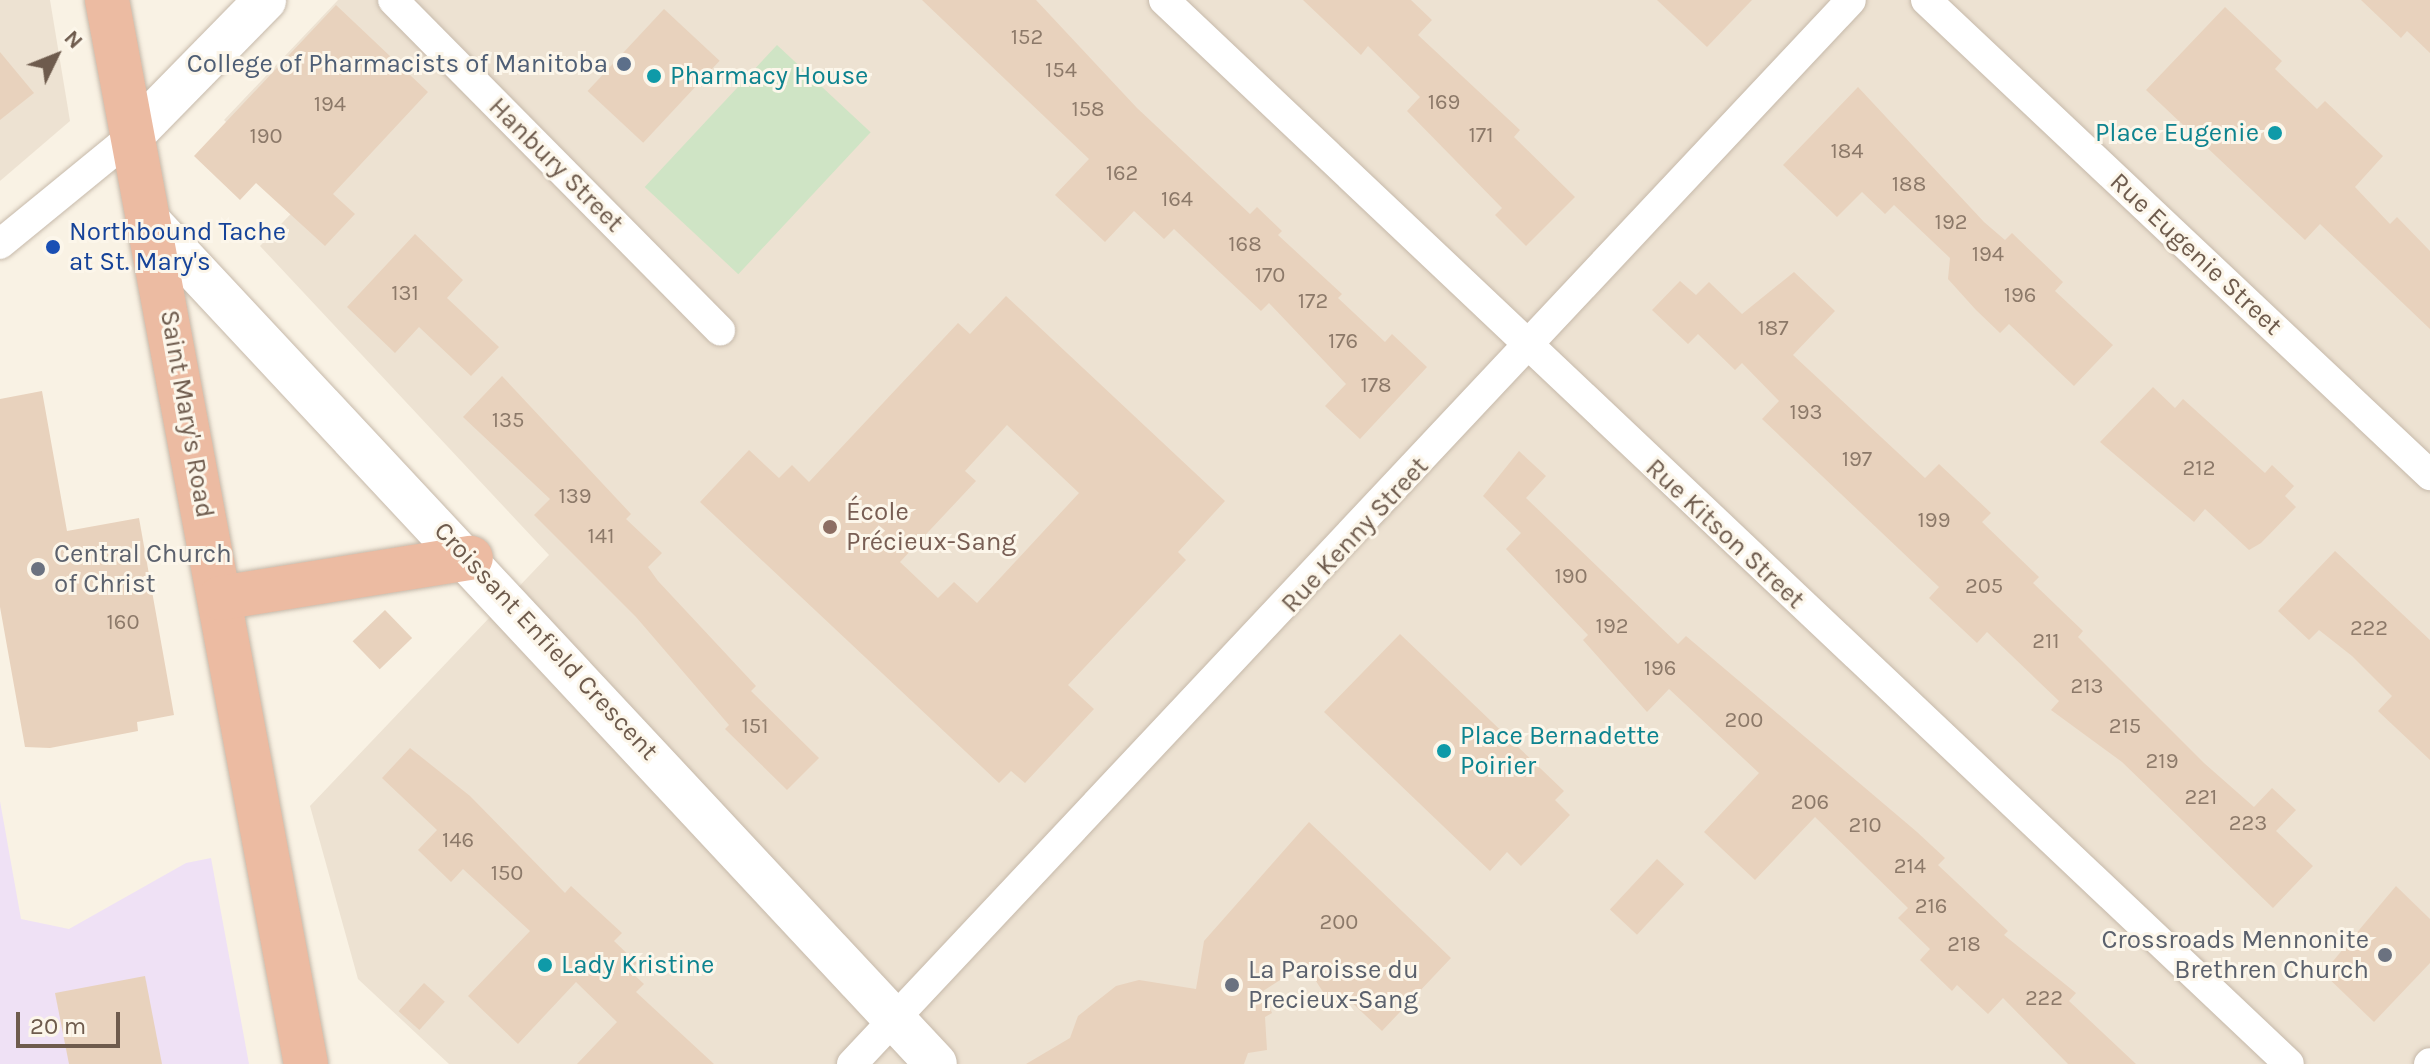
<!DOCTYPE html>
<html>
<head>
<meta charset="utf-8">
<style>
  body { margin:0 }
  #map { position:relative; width:2430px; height:1064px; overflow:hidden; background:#f9f2e4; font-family:Karla,sans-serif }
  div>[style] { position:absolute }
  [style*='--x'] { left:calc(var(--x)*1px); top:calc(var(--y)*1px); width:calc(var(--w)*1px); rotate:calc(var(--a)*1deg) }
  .residential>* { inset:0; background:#ede2d2 }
  .education>* { inset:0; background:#efe1f5 }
  .green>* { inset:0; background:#cfe4c5; transform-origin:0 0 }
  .building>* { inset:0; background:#e8d2bd; transform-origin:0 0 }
  .roads { filter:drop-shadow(0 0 2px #c6b9aa) drop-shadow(0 0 2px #c6b9aa) }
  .street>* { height:30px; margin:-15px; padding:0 15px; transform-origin:15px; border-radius:15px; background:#fff }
  .secondary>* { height:42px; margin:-21px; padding:0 21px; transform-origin:21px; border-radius:21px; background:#fff }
  .highway>* { height:44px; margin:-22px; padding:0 22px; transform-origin:22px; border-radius:22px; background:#ecbba2 }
  .dots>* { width:22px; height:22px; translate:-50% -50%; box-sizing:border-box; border:4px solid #fcf6ea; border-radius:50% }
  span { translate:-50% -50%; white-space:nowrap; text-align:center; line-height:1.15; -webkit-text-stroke:6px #fcf6ea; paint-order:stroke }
  .number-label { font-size:22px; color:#8c7969 }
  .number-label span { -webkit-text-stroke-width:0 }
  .service-label { font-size:26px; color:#4e5e75 }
  .right { translate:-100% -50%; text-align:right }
  .culture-label { font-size:26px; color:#0d838f }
  .left { translate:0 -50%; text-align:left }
  .street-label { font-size:26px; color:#6e5b4d }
  .transit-label { font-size:26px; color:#164399 }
  .education-label { font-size:26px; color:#785e54 }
  .worship-label { font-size:26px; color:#5b616d }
  .north { position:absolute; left:16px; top:16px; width:80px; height:80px; -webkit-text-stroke:6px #fcf6ea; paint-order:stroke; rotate:47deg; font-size:22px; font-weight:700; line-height:32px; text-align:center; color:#6e5b4d }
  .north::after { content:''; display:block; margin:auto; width:28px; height:36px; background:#6e5b4d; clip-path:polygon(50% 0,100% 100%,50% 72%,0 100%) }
  .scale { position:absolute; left:16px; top:1012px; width:104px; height:36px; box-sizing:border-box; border:4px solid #6e5b4d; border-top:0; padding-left:10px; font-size:24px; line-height:28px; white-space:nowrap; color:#6e5b4d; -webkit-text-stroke:6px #fcf6ea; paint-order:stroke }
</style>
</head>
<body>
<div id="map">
  <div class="residential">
    <i style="clip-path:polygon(0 0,50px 0,70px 121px,0 181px)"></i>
    <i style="clip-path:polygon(338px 0,2430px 0,2430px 1064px,449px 1064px,358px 979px,310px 806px,549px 555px,260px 246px,307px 197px,224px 120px)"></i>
  </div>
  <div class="education">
    <i style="clip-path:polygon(0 801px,21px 919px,69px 929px,186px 863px,211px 858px,249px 1064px,0 1064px)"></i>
  </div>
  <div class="green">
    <i style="left:777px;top:45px;width:128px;height:194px;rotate:43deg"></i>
  </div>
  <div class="building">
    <i style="clip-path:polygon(922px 0,1036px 0,1137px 108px,1250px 214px,1257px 207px,1282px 231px,1278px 235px,1342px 294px,1338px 298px,1385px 342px,1392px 334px,1427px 367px,1360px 439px,1325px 406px,1346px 384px,1269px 303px,1261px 311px,1174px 229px,1164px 239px,1134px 211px,1105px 242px,1055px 195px,1089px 159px)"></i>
    <i style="clip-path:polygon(1303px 0,1411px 0,1432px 20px,1418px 35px,1520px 130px,1514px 137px,1575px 197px,1526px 246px,1495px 215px,1502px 208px,1407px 111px,1420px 97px,1368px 46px,1361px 55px)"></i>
    <i style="clip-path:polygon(1657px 0,1752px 0,1707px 47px)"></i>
    <i style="clip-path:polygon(2361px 0,2430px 0,2430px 53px,2407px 31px,2401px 38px)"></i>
    <i style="clip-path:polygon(336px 5px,428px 92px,333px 194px,355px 214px,325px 246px,256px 183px,240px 200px,194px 156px)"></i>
    <i style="clip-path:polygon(2225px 7px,2282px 61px,2275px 69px,2317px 109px,2325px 101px,2383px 156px,2355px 187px,2390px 224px,2397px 217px,2430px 251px,2430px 329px,2320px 224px,2305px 240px,2146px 90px)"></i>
    <i style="left:664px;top:9px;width:76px;height:112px;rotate:43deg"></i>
    <i style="clip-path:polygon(0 52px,34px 93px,0 120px)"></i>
    <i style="clip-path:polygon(1858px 87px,1984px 222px,2005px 240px,2012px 233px,2063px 282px,2055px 291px,2113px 345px,2074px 386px,2009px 324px,2000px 333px,1976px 310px,1948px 279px,1950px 258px,1894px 205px,1885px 214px,1862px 192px,1837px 217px,1783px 165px)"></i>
    <i style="clip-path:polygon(415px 234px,463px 280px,447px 298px,499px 347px,471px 376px,419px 327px,395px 353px,347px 307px)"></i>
    <i style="clip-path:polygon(1794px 272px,1835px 311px,1793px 355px,1925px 478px,1939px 464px,1991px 513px,1982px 522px,2039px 577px,2033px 583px,2083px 631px,2078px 637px,2204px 763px,2254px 807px,2272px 788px,2296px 810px,2276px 831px,2313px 866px,2273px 908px,2122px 762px,2051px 710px,2059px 701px,1987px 632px,1977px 643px,1929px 598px,1939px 587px,1762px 419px,1779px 401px,1742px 363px,1735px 370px,1698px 334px,1688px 344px,1652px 310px,1680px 281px,1696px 295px,1709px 282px,1742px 314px)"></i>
    <i style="clip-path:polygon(evenodd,1006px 296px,1225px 501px,1178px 552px,1186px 560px,1068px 685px,1094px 709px,1025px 783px,1011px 771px,999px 783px,700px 502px,749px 450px,779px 478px,792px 465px,809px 482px,958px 323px,970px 334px,1006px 296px,1007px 425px,1079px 493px,977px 603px,954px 582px,938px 598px,900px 562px,976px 481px,965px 471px,1007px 425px)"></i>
    <i style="clip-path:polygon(502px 376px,631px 514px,626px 519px,662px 553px,648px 567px,658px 581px,756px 686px,751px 691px,819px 758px,787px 790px,725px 729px,729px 725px,636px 617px,534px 515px,550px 499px,463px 417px)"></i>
    <i style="clip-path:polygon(2153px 387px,2175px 408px,2183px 399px,2265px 473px,2272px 465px,2294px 486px,2285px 496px,2296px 507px,2261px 543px,2249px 550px,2205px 509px,2194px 522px,2100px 442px)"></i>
    <i style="clip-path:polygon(42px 391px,67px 531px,139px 518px,174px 715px,137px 722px,138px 731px,50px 748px,25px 747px,0 607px,0 399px)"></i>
    <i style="clip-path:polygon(1519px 451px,1546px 476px,1526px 498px,1678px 644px,1686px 636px,1917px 832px,1945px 858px,1938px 865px,2008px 931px,2004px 935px,2076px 993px,2069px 1001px,2136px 1064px,2068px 1064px,2003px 998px,1988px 1014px,1957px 985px,1952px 991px,1920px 960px,1930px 949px,1898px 918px,1908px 908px,1815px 817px,1755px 880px,1704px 832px,1759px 773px,1669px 689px,1647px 712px,1583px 640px,1588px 635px,1506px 549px,1521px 533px,1483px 496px)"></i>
    <i style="clip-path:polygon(2335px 551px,2430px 640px,2430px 760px,2378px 711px,2392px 696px,2352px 656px,2319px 630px,2309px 640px,2278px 611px)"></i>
    <i style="left:385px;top:610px;width:39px;height:45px;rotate:46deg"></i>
    <i style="clip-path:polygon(1400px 634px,1564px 791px,1555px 800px,1570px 815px,1521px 866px,1507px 852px,1490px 871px,1324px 712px)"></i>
    <i style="clip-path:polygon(410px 748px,470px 796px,565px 893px,571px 886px,622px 933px,614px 941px,637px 963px,630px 971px,644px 984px,636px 992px,714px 1064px,577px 1064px,617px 1022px,576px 982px,518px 1044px,468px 996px,530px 931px,463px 869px,451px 882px,418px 850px,437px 830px,382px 778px)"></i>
    <i style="clip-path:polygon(1309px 822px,1451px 958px,1382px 1031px,1346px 997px,1332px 1006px,1305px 964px,1263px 991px,1272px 1013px,1265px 1017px,1267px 1050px,1248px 1053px,1244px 1064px,1026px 1064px,1070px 1038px,1078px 1016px,1116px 986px,1139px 980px,1196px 989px,1204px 941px)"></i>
    <i style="left:1657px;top:859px;width:37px;height:69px;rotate:43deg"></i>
    <i style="clip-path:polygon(2396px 886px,2430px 919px,2430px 963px,2374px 1022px,2323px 973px)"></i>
    <i style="clip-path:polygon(145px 976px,162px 1064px,69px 1064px,55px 993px)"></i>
    <i style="left:424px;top:983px;width:28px;height:38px;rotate:42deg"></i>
  </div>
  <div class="roads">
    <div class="street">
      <i style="--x:393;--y:0;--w:465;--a:45.3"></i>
      <i style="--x:1164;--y:0;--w:1548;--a:43.4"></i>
      <i style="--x:1926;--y:0;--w:693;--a:43.3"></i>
      <i style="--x:0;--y:244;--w:172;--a:-39.3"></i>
      <i style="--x:852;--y:1064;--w:1459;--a:-46.8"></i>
      <i style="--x:2429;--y:1064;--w:1;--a:-45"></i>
    </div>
    <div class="secondary">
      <i style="--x:133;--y:135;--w:189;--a:-45.6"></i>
      <i style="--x:151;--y:223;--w:1150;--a:46.97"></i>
    </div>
    <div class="highway">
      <i style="--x:107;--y:0;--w:1082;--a:79.41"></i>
      <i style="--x:220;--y:598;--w:254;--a:-9.1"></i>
    </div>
  </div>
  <div class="dots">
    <i style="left:624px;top:64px;background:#5c6f8a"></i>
    <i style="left:654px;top:76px;background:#0f9aa8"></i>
    <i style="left:2275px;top:133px;background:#0f9aa8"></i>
    <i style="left:53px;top:247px;background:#1a4fb4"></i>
    <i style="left:830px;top:527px;background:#8d6e63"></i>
    <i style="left:38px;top:569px;background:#6b7280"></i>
    <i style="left:1444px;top:751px;background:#0f9aa8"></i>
    <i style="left:2385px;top:955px;background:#6b7280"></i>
    <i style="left:545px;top:965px;background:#0f9aa8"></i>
    <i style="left:1232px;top:985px;background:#6b7280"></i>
  </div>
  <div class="number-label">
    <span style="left:1027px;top:38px">152</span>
    <span style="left:1061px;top:71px">154</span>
    <span style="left:1444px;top:103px">169</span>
    <span style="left:330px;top:105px">194</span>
    <span style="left:1088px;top:110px">158</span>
    <span style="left:1481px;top:136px">171</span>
    <span style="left:266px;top:137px">190</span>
    <span style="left:1847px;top:152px">184</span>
    <span style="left:1122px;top:174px">162</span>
    <span style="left:1909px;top:185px">188</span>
    <span style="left:1177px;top:200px">164</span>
    <span style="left:1951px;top:223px">192</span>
    <span style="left:1245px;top:245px">168</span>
    <span style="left:1988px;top:255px">194</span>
    <span style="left:1270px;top:276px">170</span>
    <span style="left:405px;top:294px">131</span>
    <span style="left:2020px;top:296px">196</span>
    <span style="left:1313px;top:302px">172</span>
    <span style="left:1773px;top:329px">187</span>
    <span style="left:1343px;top:342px">176</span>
    <span style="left:1376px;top:386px">178</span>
    <span style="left:1806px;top:413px">193</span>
    <span style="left:508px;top:421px">135</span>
    <span style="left:1857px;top:460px">197</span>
    <span style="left:2199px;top:469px">212</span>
    <span style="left:575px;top:497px">139</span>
    <span style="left:1934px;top:521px">199</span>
    <span style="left:601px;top:537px">141</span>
    <span style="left:1571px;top:577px">190</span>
    <span style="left:1984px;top:587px">205</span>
    <span style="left:123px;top:623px">160</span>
    <span style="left:1612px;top:627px">192</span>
    <span style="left:2369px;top:629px">222</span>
    <span style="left:2046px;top:642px">211</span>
    <span style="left:1660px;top:669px">196</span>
    <span style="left:2087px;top:687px">213</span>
    <span style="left:1744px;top:721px">200</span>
    <span style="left:755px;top:727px">151</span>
    <span style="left:2125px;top:727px">215</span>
    <span style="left:2162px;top:762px">219</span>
    <span style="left:2201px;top:798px">221</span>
    <span style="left:1810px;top:803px">206</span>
    <span style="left:2248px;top:824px">223</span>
    <span style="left:1865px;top:826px">210</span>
    <span style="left:458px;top:841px">146</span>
    <span style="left:1910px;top:867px">214</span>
    <span style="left:507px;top:874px">150</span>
    <span style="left:1931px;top:907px">216</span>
    <span style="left:1339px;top:923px">200</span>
    <span style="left:1964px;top:945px">218</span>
    <span style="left:2044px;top:999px">222</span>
  </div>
  <div class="service-label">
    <span class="right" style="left:608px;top:64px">College of Pharmacists of Manitoba</span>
  </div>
  <div class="culture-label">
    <span class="left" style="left:670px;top:76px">Pharmacy House</span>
    <span class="right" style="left:2259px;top:133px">Place Eugenie</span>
    <span class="left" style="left:1460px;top:751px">Place Bernadette<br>Poirier</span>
    <span class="left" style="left:561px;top:965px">Lady Kristine</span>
  </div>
  <div class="street-label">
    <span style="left:556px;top:165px;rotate:45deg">Hanbury Street</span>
    <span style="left:2196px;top:254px;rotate:43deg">Rue Eugenie Street</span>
    <span style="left:187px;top:414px;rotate:80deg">Saint Mary's Road</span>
    <span style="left:1725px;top:534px;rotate:43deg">Rue Kitson Street</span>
    <span style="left:1355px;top:535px;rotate:-47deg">Rue Kenny Street</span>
    <span style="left:546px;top:641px;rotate:47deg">Croissant Enfield Crescent</span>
  </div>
  <div class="transit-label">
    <span class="left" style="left:69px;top:247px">Northbound Tache<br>at St. Mary's</span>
  </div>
  <div class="education-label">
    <span class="left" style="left:846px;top:527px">École<br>Précieux-Sang</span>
  </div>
  <div class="worship-label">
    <span class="left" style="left:54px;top:569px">Central Church<br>of Christ</span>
    <span class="right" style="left:2369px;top:955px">Crossroads Mennonite<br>Brethren Church</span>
    <span class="left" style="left:1248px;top:985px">La Paroisse du<br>Precieux-Sang</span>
  </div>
  <div class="north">N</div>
  <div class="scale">20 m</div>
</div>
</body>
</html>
